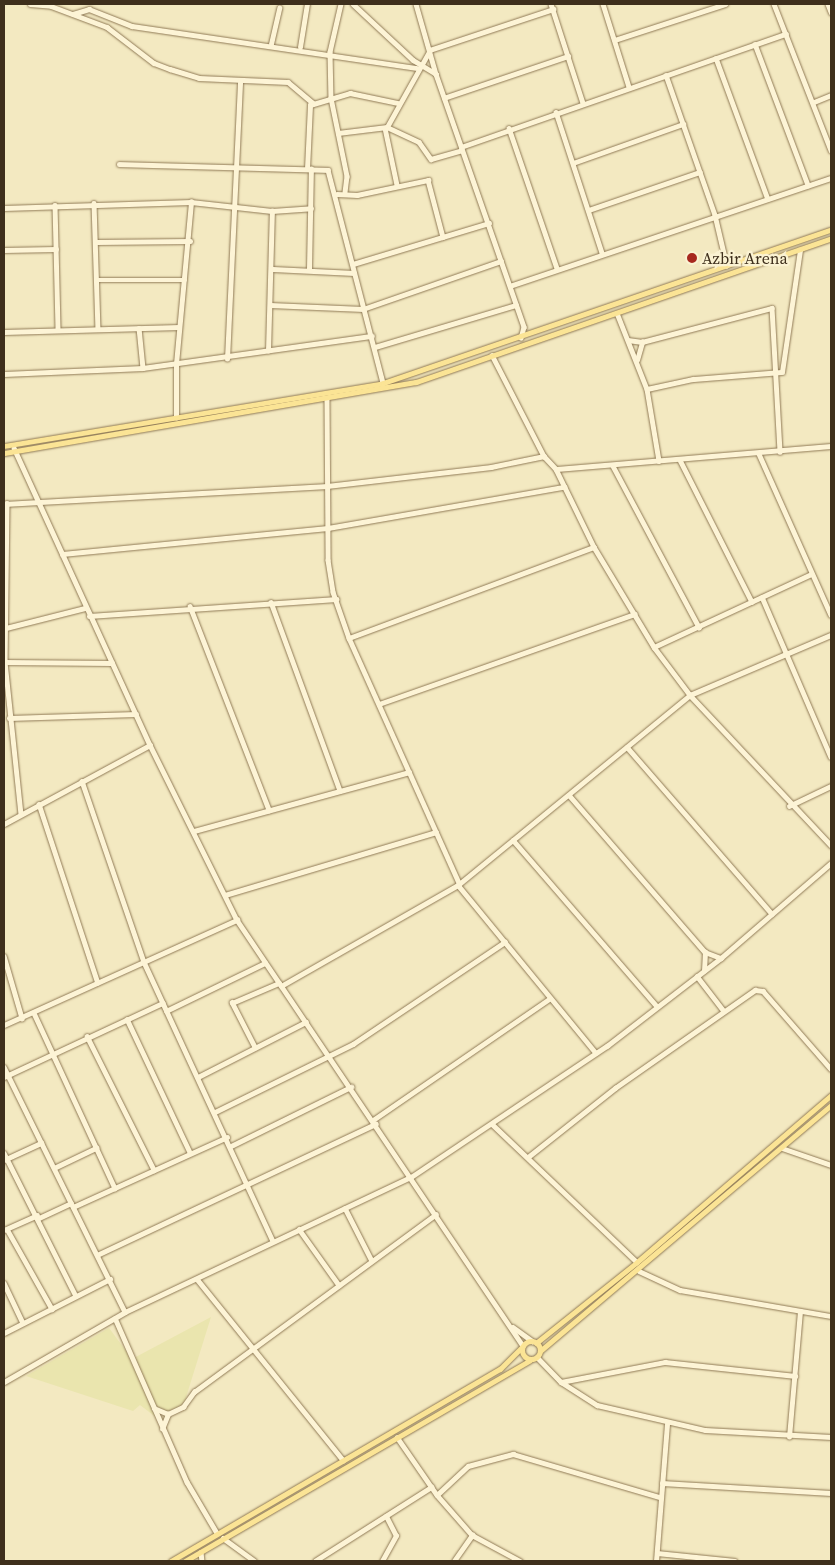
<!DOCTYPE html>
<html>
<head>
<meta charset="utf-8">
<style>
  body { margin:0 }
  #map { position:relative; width:835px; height:1565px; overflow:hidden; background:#f3e9c1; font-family:"Source Serif 4",serif }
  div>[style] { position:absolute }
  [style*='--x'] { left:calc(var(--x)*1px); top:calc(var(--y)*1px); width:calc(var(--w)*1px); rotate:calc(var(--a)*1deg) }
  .farmland>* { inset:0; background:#eae5ae }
  .roads { filter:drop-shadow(0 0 1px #907a56) drop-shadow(0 0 1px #907a56) }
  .minor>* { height:4.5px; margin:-2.25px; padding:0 2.25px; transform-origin:2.25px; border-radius:2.25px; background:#fdf4d6 }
  .major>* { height:5px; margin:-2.5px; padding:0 2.5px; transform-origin:2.5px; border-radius:2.5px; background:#fbe495 }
  .major>.ring { margin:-2.5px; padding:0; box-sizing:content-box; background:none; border:5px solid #fbe495; border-radius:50% }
  .dots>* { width:14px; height:14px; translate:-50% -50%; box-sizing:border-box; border:2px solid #faf2d2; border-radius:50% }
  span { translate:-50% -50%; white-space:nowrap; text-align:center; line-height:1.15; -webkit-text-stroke:4.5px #faf2d2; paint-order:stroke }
  .poi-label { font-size:16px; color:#3e2f1c }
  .left { translate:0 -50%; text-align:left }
  .frame { position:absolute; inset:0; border:5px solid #3e2f1c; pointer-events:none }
</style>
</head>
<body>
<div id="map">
  <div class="farmland">
    <i style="clip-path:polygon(211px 1317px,183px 1407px,168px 1414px,153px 1407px,157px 1418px,140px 1405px,133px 1411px,26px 1376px,109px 1328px,132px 1359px)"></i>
  </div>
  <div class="roads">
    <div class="minor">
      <i style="--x:30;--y:4;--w:21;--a:5"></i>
      <i style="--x:51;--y:6;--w:60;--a:20.6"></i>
      <i style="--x:107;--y:27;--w:59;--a:37.5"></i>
      <i style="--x:154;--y:63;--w:17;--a:21"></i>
      <i style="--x:170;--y:69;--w:30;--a:17"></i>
      <i style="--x:199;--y:78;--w:89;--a:2.6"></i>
      <i style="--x:288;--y:82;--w:33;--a:40"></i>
      <i style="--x:341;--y:4;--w:49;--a:102.9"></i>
      <i style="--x:330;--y:52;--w:46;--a:88.8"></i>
      <i style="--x:331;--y:98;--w:80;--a:78.4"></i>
      <i style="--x:347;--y:176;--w:16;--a:97"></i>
      <i style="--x:353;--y:4;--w:82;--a:43"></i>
      <i style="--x:413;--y:60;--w:27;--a:31"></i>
      <i style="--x:436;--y:74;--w:268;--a:70.8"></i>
      <i style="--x:524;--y:327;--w:11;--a:105"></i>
      <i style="--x:416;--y:4;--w:73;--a:74.1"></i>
      <i style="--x:551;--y:4;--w:104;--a:72.1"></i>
      <i style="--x:603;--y:4;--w:87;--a:72.6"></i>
      <i style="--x:774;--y:4;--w:157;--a:68.7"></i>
      <i style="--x:828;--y:4;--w:9;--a:69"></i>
      <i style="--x:73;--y:14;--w:17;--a:-17"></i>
      <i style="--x:89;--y:9;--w:46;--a:21.6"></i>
      <i style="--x:132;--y:26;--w:288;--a:8.4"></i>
      <i style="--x:615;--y:40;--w:116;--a:-18.1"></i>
      <i style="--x:271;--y:44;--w:37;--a:-77"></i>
      <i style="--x:755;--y:44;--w:151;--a:69.4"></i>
      <i style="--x:300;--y:47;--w:44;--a:-80.8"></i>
      <i style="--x:716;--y:58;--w:150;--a:69.8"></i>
      <i style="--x:666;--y:75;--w:148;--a:70.7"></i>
      <i style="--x:715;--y:215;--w:52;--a:76.8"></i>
      <i style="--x:444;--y:98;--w:131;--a:-18.7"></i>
      <i style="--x:814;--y:102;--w:18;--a:-22"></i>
      <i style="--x:556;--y:112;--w:148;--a:71.9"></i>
      <i style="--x:387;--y:127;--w:88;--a:-60.8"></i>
      <i style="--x:430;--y:50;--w:130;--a:-18.4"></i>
      <i style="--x:385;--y:128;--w:58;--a:78.1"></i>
      <i style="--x:509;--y:128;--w:148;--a:71.1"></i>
      <i style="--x:338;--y:133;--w:49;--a:-7"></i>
      <i style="--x:387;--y:127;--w:35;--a:25"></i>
      <i style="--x:419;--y:142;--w:21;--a:55"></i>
      <i style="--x:431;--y:159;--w:32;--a:-16"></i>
      <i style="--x:461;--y:147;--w:344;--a:-19.2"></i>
      <i style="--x:573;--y:163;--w:117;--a:-19.5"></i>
      <i style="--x:119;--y:164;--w:209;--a:1.6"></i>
      <i style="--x:328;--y:170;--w:220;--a:75.5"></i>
      <i style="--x:307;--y:169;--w:64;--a:-87.3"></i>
      <i style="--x:310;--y:105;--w:42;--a:-16.7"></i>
      <i style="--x:350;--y:93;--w:49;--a:11.8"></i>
      <i style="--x:337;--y:194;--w:20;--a:3"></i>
      <i style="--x:357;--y:195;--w:73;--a:-11.9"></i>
      <i style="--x:428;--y:180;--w:59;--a:75.3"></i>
      <i style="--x:94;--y:203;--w:126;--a:88.2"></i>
      <i style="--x:55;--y:205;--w:125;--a:88.6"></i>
      <i style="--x:4;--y:208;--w:187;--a:-1.8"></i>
      <i style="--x:191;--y:202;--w:81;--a:6.3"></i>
      <i style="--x:272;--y:211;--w:39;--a:-4"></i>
      <i style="--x:589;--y:210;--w:117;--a:-18.9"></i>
      <i style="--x:96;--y:242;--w:94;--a:-0.6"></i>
      <i style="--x:4;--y:250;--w:52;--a:-1.1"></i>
      <i style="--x:353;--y:264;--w:142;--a:-16.8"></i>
      <i style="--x:273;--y:269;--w:81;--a:2.8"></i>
      <i style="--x:309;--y:269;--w:100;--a:-88.9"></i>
      <i style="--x:97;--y:280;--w:88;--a:0"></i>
      <i style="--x:510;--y:286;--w:339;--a:-18.6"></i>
      <i style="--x:270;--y:305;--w:93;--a:2.5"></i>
      <i style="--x:363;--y:309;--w:146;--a:-19.2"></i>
      <i style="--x:617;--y:313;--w:82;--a:68.5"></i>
      <i style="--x:647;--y:389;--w:73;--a:80.5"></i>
      <i style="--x:139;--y:328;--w:40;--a:84.3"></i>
      <i style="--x:4;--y:332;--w:175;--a:-1.6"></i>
      <i style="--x:628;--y:340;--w:14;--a:8"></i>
      <i style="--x:642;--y:342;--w:134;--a:-14.7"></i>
      <i style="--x:772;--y:308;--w:144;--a:86.8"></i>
      <i style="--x:375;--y:347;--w:147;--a:-16.6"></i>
      <i style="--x:268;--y:351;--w:140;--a:-88.4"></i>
      <i style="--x:492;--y:355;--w:114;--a:62.8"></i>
      <i style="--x:544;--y:456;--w:18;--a:47"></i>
      <i style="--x:556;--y:469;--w:87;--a:64"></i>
      <i style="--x:594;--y:547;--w:117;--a:59"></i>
      <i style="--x:654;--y:647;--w:60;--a:53.1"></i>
      <i style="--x:690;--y:695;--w:206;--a:46.8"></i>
      <i style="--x:227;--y:359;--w:278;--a:-87.3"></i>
      <i style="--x:637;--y:360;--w:19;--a:-74"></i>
      <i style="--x:4;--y:374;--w:139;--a:-2.5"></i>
      <i style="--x:143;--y:368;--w:231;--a:-8"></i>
      <i style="--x:647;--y:389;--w:47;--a:-12.3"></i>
      <i style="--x:693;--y:379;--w:89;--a:-4.5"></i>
      <i style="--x:782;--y:372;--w:123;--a:-81.6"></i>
      <i style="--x:327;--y:400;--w:160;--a:89.6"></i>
      <i style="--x:328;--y:560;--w:32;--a:81"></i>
      <i style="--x:333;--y:592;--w:49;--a:70.8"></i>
      <i style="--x:349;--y:638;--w:269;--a:65.8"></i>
      <i style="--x:176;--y:418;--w:54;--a:-90"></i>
      <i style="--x:176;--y:364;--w:163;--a:-84.7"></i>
      <i style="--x:14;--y:448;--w:327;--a:65.4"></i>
      <i style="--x:150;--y:745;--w:195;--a:63.6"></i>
      <i style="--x:237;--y:920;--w:513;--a:56.12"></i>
      <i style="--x:759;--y:454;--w:176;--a:65.9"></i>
      <i style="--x:680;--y:460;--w:159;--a:63.1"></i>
      <i style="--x:613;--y:466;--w:183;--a:61.9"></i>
      <i style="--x:556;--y:469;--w:276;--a:-4.8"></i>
      <i style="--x:7;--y:503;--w:159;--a:90.7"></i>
      <i style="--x:5;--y:662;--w:153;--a:84"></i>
      <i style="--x:4;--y:504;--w:324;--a:-3.2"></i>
      <i style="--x:327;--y:486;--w:165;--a:-6.6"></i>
      <i style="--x:491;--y:467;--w:54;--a:-11.7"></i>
      <i style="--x:62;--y:554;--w:267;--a:-5.6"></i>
      <i style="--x:328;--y:528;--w:240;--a:-9.9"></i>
      <i style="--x:762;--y:597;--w:174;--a:66.7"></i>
      <i style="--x:271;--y:602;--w:201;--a:69.9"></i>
      <i style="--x:190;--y:606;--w:219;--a:68.8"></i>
      <i style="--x:89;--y:616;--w:248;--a:-3.9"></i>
      <i style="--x:6;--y:628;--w:81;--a:-14.2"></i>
      <i style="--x:349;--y:638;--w:261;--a:-20.4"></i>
      <i style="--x:654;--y:647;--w:173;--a:-24.9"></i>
      <i style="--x:4;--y:662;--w:108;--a:0.5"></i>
      <i style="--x:379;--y:704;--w:271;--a:-19.4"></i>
      <i style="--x:9;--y:718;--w:127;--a:-1.8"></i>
      <i style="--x:627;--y:747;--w:221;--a:49"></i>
      <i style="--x:82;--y:781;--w:191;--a:71.1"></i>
      <i style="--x:144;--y:962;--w:307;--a:65.2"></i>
      <i style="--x:569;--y:795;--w:208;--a:49.1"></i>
      <i style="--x:705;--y:952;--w:17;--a:21"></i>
      <i style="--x:39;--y:804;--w:188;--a:71.8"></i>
      <i style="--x:789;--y:806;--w:47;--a:-25.5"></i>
      <i style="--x:4;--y:824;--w:166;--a:-28.4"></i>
      <i style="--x:194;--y:831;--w:223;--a:-15.3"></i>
      <i style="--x:513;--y:840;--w:218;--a:49.1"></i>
      <i style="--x:458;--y:885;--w:217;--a:50.6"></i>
      <i style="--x:225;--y:895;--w:220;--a:-16.6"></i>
      <i style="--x:4;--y:956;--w:65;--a:73.8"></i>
      <i style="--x:704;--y:971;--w:19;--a:-87"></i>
      <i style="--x:697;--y:976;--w:44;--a:52.4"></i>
      <i style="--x:281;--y:986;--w:204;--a:-29.7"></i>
      <i style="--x:458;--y:885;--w:300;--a:-39.3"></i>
      <i style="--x:690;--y:695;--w:153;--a:-23.1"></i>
      <i style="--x:166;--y:1011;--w:110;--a:-25.9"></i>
      <i style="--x:34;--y:1013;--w:193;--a:65.2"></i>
      <i style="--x:127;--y:1019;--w:147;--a:64.7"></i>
      <i style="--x:4;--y:1025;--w:256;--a:-24.3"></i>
      <i style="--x:87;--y:1036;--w:150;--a:63.4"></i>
      <i style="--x:255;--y:1048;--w:51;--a:-117.1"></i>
      <i style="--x:232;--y:1003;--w:51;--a:-23.1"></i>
      <i style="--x:4;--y:1067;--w:273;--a:63.7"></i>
      <i style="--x:4;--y:1077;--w:175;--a:-25"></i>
      <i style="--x:198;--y:1077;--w:121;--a:-27"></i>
      <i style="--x:215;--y:1112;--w:154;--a:-26.2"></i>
      <i style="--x:353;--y:1044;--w:183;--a:-33.9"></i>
      <i style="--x:373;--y:1120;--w:214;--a:-34.5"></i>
      <i style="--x:492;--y:1124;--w:200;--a:43.6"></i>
      <i style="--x:231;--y:1146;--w:134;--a:-26.2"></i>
      <i style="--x:782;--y:1148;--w:52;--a:19.1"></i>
      <i style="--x:4;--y:1153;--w:160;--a:63.3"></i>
      <i style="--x:528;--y:1157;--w:111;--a:-38.4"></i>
      <i style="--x:615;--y:1088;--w:171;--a:-35"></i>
      <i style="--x:755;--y:990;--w:8;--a:7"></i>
      <i style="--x:763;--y:991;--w:103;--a:48.9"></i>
      <i style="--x:4;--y:1160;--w:41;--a:-24.7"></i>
      <i style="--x:54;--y:1168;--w:47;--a:-25.5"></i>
      <i style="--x:73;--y:1207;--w:169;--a:-24.4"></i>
      <i style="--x:345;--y:1208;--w:59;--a:63"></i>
      <i style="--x:39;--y:1218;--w:35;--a:-25"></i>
      <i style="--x:7;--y:1229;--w:92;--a:60.6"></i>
      <i style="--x:299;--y:1229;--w:69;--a:54.5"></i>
      <i style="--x:4;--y:1230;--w:36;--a:-24"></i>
      <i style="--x:97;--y:1255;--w:308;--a:-25.2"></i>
      <i style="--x:639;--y:1271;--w:45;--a:24.9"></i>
      <i style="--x:680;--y:1290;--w:153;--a:9.8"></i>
      <i style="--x:197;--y:1279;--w:233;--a:51.1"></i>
      <i style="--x:4;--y:1283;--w:44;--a:64.6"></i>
      <i style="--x:115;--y:1318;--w:179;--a:66.3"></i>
      <i style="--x:187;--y:1482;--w:59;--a:59.5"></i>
      <i style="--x:513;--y:1327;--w:24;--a:36"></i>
      <i style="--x:4;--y:1333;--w:119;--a:-27"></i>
      <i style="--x:537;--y:1357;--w:35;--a:46"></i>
      <i style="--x:561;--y:1382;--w:43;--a:32.6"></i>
      <i style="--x:597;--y:1405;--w:111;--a:13"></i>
      <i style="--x:705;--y:1430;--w:126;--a:3.2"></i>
      <i style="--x:4;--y:1382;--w:140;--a:-30"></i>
      <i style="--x:125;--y:1312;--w:316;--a:-25.3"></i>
      <i style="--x:411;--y:1177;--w:236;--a:-33.8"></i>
      <i style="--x:607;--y:1046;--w:144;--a:-37.7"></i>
      <i style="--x:721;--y:958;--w:145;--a:-40.8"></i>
      <i style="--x:561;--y:1382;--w:106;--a:-10.9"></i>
      <i style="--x:665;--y:1362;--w:131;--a:6.1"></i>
      <i style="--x:154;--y:1408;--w:15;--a:23"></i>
      <i style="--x:162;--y:1429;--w:16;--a:-68"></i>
      <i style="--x:168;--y:1414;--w:17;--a:-25"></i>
      <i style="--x:183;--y:1407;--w:19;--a:-54"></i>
      <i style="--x:194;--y:1392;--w:300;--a:-36.3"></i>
      <i style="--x:397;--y:1437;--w:70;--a:55.4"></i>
      <i style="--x:437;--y:1495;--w:53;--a:48.8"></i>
      <i style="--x:472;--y:1535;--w:55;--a:28.4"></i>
      <i style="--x:789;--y:1437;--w:126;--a:-85"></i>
      <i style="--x:662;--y:1483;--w:169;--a:3.4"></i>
      <i style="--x:437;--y:1495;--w:42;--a:-43.1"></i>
      <i style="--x:468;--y:1466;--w:47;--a:-14.9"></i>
      <i style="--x:513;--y:1454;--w:152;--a:16.4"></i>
      <i style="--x:223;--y:1538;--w:39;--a:36"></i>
      <i style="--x:201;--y:1552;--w:9;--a:84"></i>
      <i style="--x:657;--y:1553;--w:78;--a:5.9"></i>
      <i style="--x:315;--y:1561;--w:138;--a:-32.5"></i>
      <i style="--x:382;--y:1561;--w:29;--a:-61"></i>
      <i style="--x:396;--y:1536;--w:22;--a:-117"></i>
      <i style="--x:454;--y:1561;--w:32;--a:-55"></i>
      <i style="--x:656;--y:1561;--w:138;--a:-85.4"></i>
    </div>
    <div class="major">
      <i style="--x:4;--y:446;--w:384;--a:-9.4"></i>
      <i style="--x:383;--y:383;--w:473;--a:-18.9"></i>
      <i style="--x:4;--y:453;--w:418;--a:-9.8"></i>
      <i style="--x:416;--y:382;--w:439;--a:-19.1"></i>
      <i class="ring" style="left:522px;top:1341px;width:13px;height:13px"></i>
      <i style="--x:536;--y:1343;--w:129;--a:-38.7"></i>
      <i style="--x:637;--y:1262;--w:256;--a:-40.7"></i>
      <i style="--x:540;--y:1351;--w:381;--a:-40.2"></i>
      <i style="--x:171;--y:1561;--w:381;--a:-30.3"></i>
      <i style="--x:500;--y:1369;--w:31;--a:-45"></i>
      <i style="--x:185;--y:1561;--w:399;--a:-30.2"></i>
    </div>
  </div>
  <div class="dots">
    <i style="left:692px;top:258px;background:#a7281e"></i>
  </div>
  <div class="poi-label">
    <span class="left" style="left:702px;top:258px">Azbir Arena</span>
  </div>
  <div class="frame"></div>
</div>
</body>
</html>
